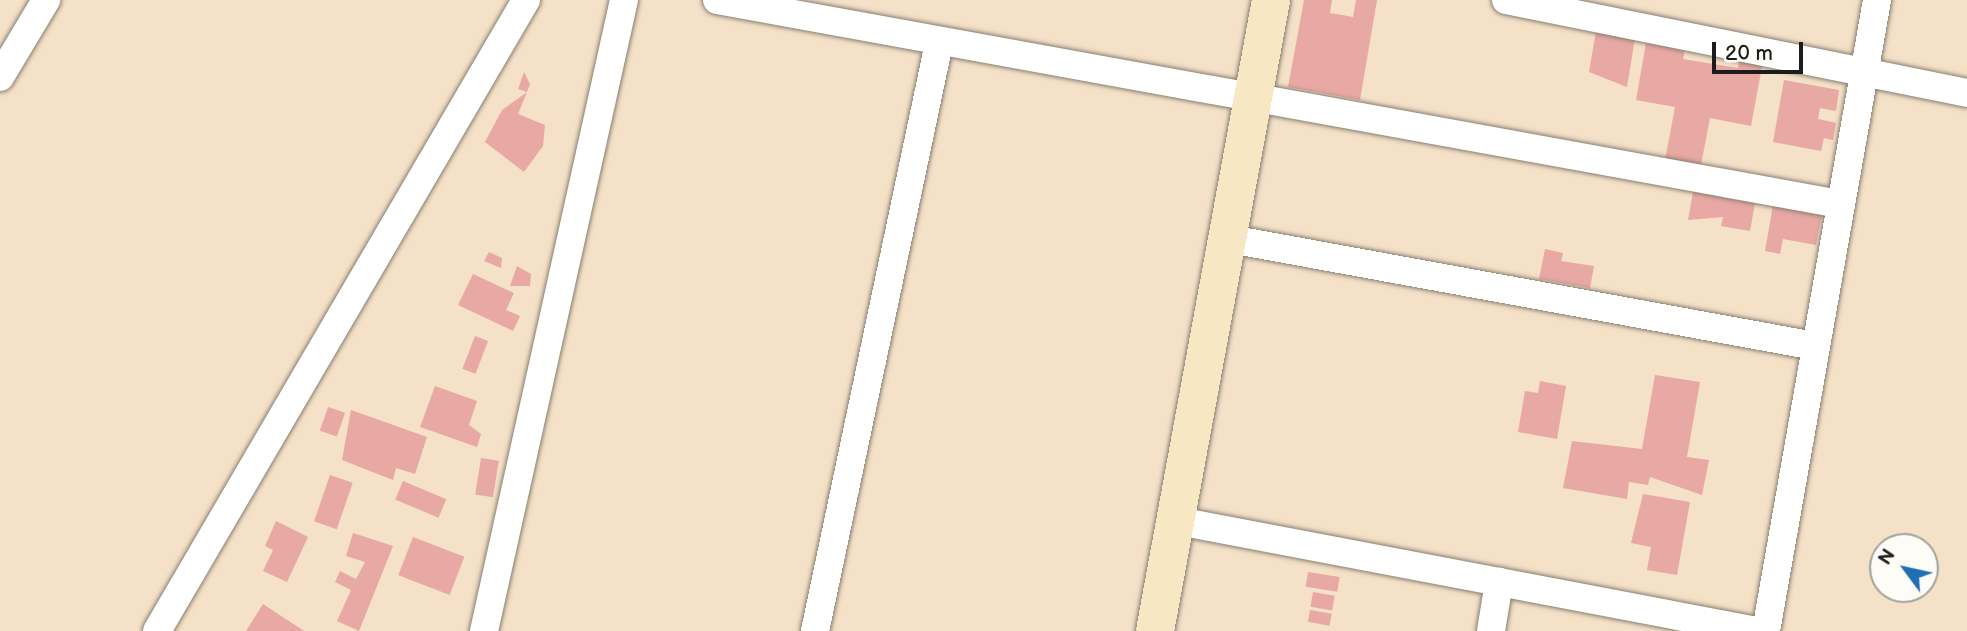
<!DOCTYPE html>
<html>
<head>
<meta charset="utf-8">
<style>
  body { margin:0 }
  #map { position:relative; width:1967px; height:631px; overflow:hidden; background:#f4e1c7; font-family:"Balsamiq Sans",sans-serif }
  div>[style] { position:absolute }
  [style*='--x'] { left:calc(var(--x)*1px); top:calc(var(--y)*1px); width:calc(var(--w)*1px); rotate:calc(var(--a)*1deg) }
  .building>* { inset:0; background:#e8a8a3; transform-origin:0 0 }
  .roads { filter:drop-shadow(0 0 2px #887e72) drop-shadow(0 0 2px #887e72) }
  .street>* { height:28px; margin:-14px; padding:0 14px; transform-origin:14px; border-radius:14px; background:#fff }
  .secondary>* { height:38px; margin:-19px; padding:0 19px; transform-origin:19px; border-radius:19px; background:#f7e8c3 }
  span { translate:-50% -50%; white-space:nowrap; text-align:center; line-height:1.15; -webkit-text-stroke:5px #fdfcf7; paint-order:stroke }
  .north { position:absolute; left:1869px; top:533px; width:70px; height:70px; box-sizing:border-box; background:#fdfcf7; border:2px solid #a3a29f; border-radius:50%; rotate:303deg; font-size:19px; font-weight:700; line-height:28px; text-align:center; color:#1c1c1c }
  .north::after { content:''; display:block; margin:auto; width:24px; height:32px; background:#1f6fb2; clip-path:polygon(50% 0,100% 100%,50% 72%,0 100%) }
  .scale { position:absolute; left:1712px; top:42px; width:91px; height:32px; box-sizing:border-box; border:4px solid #1c1c1c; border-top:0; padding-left:9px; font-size:21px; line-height:24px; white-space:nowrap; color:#1c1c1c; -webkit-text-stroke:5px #fdfcf7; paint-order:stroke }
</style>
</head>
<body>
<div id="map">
  <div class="building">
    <i style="clip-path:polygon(1304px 0,1332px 0,1330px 13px,1353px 17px,1356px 0,1377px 0,1360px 100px,1288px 87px)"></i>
    <i style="clip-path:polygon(1596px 31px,1635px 38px,1627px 87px,1589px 72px)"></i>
    <i style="clip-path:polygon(1646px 43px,1685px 50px,1683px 59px,1738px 68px,1740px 57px,1763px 61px,1751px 126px,1710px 118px,1701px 165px,1665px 160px,1675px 107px,1636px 100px)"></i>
    <i style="clip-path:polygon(524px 72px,530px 84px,527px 92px,518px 89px)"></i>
    <i style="clip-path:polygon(1784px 80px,1839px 90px,1836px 111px,1820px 108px,1818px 119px,1836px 123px,1833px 140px,1824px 138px,1821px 151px,1773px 142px)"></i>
    <i style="clip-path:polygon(527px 92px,518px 114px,545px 125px,543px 146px,524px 172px,485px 142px,502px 110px)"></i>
    <i style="clip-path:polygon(1693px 192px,1755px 203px,1750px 231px,1721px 226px,1723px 217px,1688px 220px)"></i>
    <i style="clip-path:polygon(1773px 205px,1822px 214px,1816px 245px,1783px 239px,1780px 254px,1765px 251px)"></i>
    <i style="clip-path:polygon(1545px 249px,1563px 253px,1561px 261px,1594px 266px,1590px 288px,1539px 279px)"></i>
    <i style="clip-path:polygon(489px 252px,502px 258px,501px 268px,484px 261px)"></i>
    <i style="clip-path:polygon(517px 266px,531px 274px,530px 286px,510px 286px)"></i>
    <i style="clip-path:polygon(473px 274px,514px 293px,506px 310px,520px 316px,513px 331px,458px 305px)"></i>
    <i style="left:475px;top:336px;width:14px;height:35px;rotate:21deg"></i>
    <i style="clip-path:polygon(1655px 375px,1700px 382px,1687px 457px,1709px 460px,1702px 495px,1650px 477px,1648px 485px,1629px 482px,1627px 499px,1563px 488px,1572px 441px,1642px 449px)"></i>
    <i style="clip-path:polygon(1540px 381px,1566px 386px,1557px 439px,1518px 432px,1525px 391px,1538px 393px)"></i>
    <i style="clip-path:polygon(435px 386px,477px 401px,469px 425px,481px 434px,477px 447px,420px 427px)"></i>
    <i style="left:328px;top:407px;width:18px;height:25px;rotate:19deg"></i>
    <i style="clip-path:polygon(351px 410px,427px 437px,415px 474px,396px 468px,393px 480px,342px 460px)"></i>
    <i style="left:481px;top:458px;width:18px;height:37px;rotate:9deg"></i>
    <i style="left:330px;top:475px;width:24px;height:49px;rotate:19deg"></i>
    <i style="left:403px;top:481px;width:47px;height:20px;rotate:23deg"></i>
    <i style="clip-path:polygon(1643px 494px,1690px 502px,1677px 575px,1647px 570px,1651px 547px,1631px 543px)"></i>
    <i style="clip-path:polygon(276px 521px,308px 537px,287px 582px,263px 571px,273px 550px,265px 546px)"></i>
    <i style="clip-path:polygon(353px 533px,393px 546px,359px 631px,337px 621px,351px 590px,335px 582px,340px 571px,356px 579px,365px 562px,346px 556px)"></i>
    <i style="left:413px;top:537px;width:55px;height:41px;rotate:21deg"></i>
    <i style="left:1308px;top:572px;width:32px;height:15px;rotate:9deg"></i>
    <i style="left:1313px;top:592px;width:22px;height:15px;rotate:10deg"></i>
    <i style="clip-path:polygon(263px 604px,304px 631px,246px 631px)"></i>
    <i style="left:1310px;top:610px;width:22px;height:12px;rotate:10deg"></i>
  </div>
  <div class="roads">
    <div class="street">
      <i style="--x:717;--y:0;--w:1141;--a:10.3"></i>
      <i style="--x:1506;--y:0;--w:470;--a:11.4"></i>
      <i style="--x:0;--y:77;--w:90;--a:-59.1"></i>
      <i style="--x:1230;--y:239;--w:595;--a:10.37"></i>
      <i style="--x:1178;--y:521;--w:589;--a:10.76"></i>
      <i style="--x:157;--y:631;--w:731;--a:-59.68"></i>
      <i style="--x:484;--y:631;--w:646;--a:-77.49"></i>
      <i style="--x:815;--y:631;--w:601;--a:-78.09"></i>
      <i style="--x:1491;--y:631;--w:50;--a:-80.7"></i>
      <i style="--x:1766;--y:631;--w:641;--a:-80.02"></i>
    </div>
    <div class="secondary">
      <i style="--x:1155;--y:631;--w:642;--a:-79.58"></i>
    </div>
  </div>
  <div class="north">N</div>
  <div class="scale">20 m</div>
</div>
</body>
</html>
